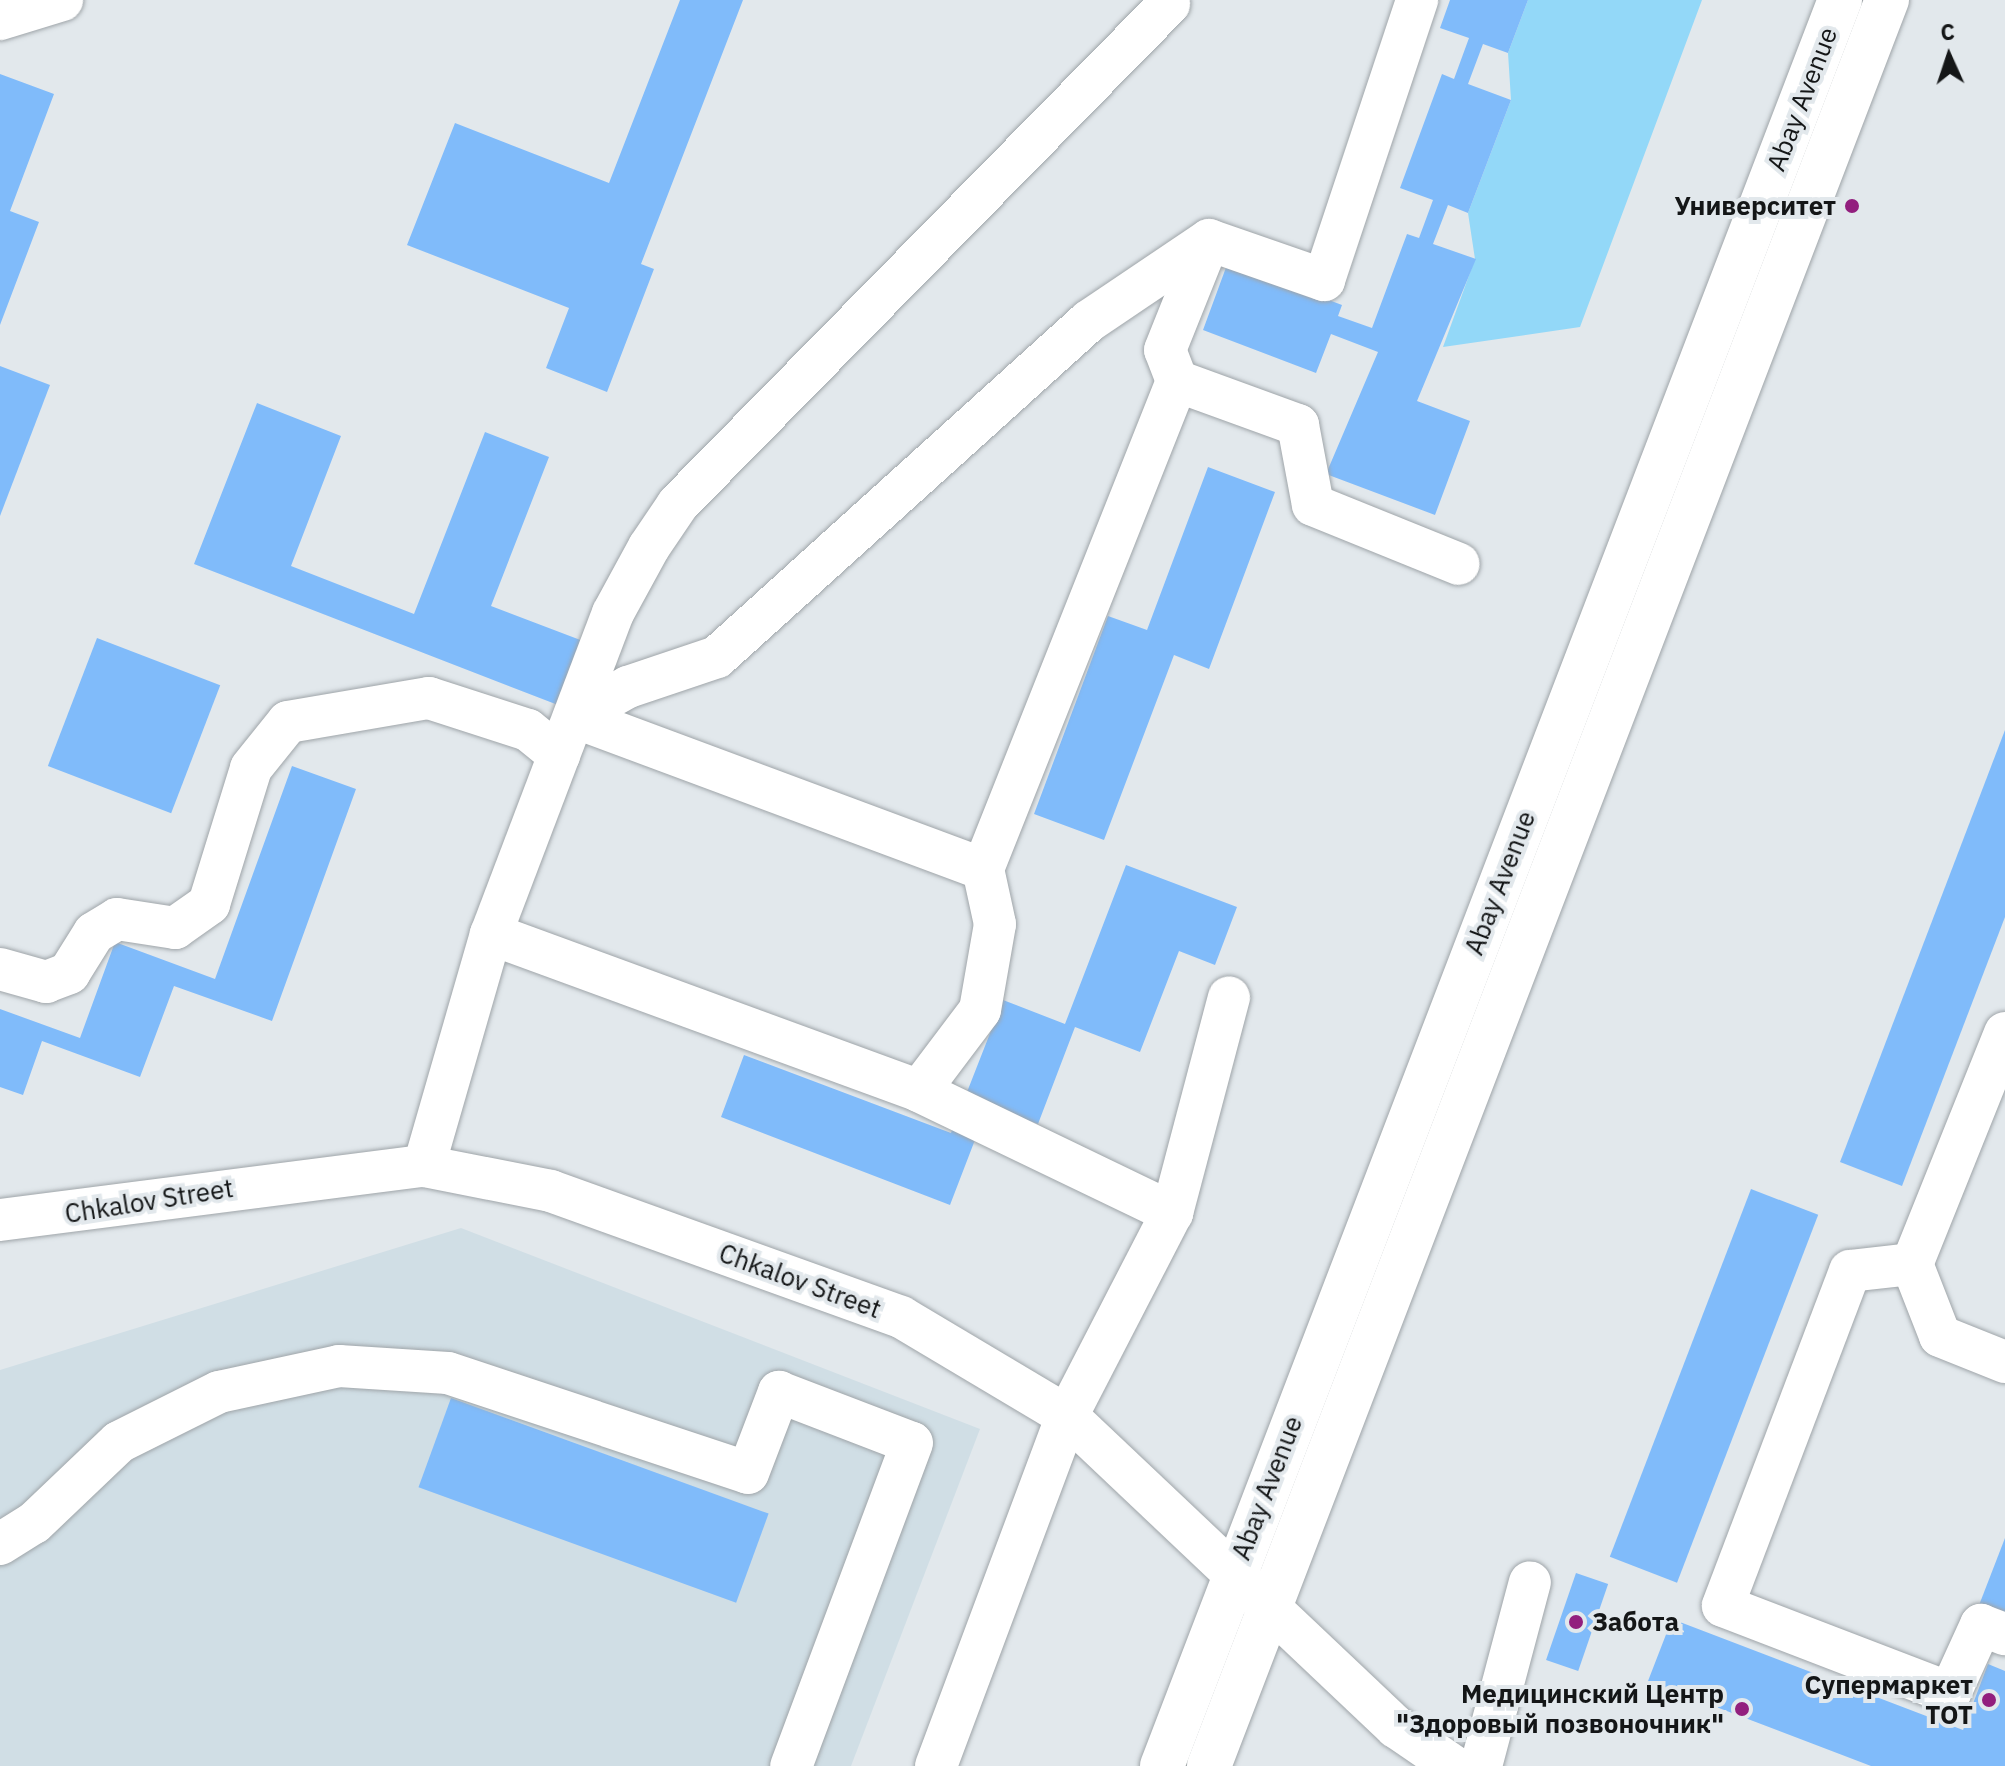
<!DOCTYPE html>
<html>
<head>
<meta charset="utf-8">
<style>
  body { margin:0 }
  #map { position:relative; width:2005px; height:1766px; overflow:hidden; background:#e2e8ec; font-family:"IBM Plex Sans",sans-serif }
  div>[style] { position:absolute }
  [style*='--x'] { left:calc(var(--x)*1px); top:calc(var(--y)*1px); width:calc(var(--w)*1px); rotate:calc(var(--a)*1deg) }
  .built>* { inset:0; background:#d0dee5 }
  .green>* { inset:0; background:#93d8f8 }
  .building>* { inset:0; background:#80bbfa; transform-origin:0 0 }
  .roads { filter:drop-shadow(0 0 2px #9fa5a9) drop-shadow(0 0 2px #9fa5a9) }
  .minor>* { height:42px; margin:-21px; padding:0 21px; transform-origin:21px; border-radius:21px; background:#fff }
  .major>* { height:44px; margin:-22px; padding:0 22px; transform-origin:22px; border-radius:22px; background:#fff }
  .dots>* { width:22px; height:22px; translate:-50% -50%; box-sizing:border-box; border:4px solid #e2e8ec; border-radius:50% }
  span { translate:-50% -50%; white-space:nowrap; text-align:center; line-height:1.15; -webkit-text-stroke:8px #e2e8ec; paint-order:stroke }
  .street-label { font-size:26px; color:#141617 }
  .poi-label { font-size:26px; color:#141617; font-weight:700 }
  .right { translate:-100% -50%; text-align:right }
  .left { translate:0 -50%; text-align:left }
  .north { position:absolute; left:1909px; top:16px; width:80px; height:80px; -webkit-text-stroke:6px #e2e8ec; paint-order:stroke; rotate:357deg; font-size:22px; font-weight:700; line-height:32px; text-align:center; color:#141617 }
  .north::after { content:''; display:block; margin:auto; width:28px; height:36px; background:#141617; clip-path:polygon(50% 0,100% 100%,50% 72%,0 100%) }
</style>
</head>
<body>
<div id="map">
  <div class="built">
    <i style="clip-path:polygon(461px 1228px,980px 1429px,851px 1766px,0 1766px,0 1370px)"></i>
  </div>
  <div class="green">
    <i style="clip-path:polygon(1528px 0,1702px 0,1580px 327px,1443px 347px,1475px 259px,1468px 213px,1511px 100px,1508px 53px)"></i>
  </div>
  <div class="building">
    <i style="clip-path:polygon(680px 0,743px 0,641px 264px,654px 269px,607px 392px,546px 368px,569px 308px,407px 245px,455px 123px,609px 183px)"></i>
    <i style="clip-path:polygon(1450px 0,1528px 0,1508px 53px,1483px 44px,1468px 84px,1511px 100px,1468px 213px,1448px 205px,1433px 244px,1476px 259px,1417px 401px,1470px 421px,1435px 515px,1326px 474px,1378px 352px,1331px 334px,1316px 373px,1203px 330px,1228px 262px,1342px 305px,1338px 316px,1372px 328px,1407px 234px,1419px 238px,1433px 200px,1400px 188px,1442px 74px,1454px 79px,1469px 38px,1440px 28px)"></i>
    <i style="clip-path:polygon(0 74px,54px 94px,10px 211px,39px 222px,0 325px)"></i>
    <i style="clip-path:polygon(0 366px,50px 385px,0 516px)"></i>
    <i style="clip-path:polygon(257px 403px,341px 436px,291px 566px,414px 614px,485px 432px,549px 457px,491px 606px,583px 641px,558px 705px,194px 564px)"></i>
    <i style="clip-path:polygon(1208px 467px,1275px 492px,1209px 669px,1174px 655px,1104px 840px,1034px 814px,1108px 616px,1147px 630px)"></i>
    <i style="left:97px;top:638px;width:132px;height:137px;rotate:21deg"></i>
    <i style="clip-path:polygon(2005px 730px,2005px 917px,1902px 1186px,1840px 1162px)"></i>
    <i style="clip-path:polygon(292px 766px,356px 789px,272px 1021px,174px 986px,140px 1077px,42px 1041px,23px 1095px,0 1087px,0 1009px,80px 1038px,115px 942px,215px 979px)"></i>
    <i style="clip-path:polygon(1126px 865px,1237px 907px,1215px 965px,1179px 951px,1140px 1052px,1075px 1027px,1038px 1124px,988px 1106px,950px 1205px,721px 1117px,744px 1055px,951px 1133px,1003px 1000px,1065px 1024px)"></i>
    <i style="left:1751px;top:1189px;width:72px;height:394px;rotate:21deg"></i>
    <i style="left:451px;top:1398px;width:338px;height:95px;rotate:20deg"></i>
    <i style="clip-path:polygon(2005px 1538px,2005px 1624px,1976px 1613px)"></i>
    <i style="left:1576px;top:1573px;width:34px;height:92px;rotate:19deg"></i>
    <i style="clip-path:polygon(1672px 1619px,1963px 1730px,1988px 1664px,2005px 1671px,2005px 1766px,1871px 1766px,1648px 1681px)"></i>
  </div>
  <div class="roads">
    <div class="minor">
      <i style="--x:0;--y:19;--w:65;--a:-17"></i>
      <i style="--x:1177;--y:381;--w:129;--a:20"></i>
      <i style="--x:1298;--y:425;--w:81;--a:79.4"></i>
      <i style="--x:1313;--y:505;--w:157;--a:22"></i>
      <i style="--x:983;--y:869;--w:436;--a:-159.6"></i>
      <i style="--x:574;--y:717;--w:62;--a:-29.1"></i>
      <i style="--x:628;--y:687;--w:94;--a:-18.6"></i>
      <i style="--x:717;--y:657;--w:501;--a:-42.09"></i>
      <i style="--x:1089;--y:321;--w:145;--a:-34"></i>
      <i style="--x:491;--y:934;--w:456;--a:20.1"></i>
      <i style="--x:919;--y:1091;--w:281;--a:25.7"></i>
      <i style="--x:0;--y:969;--w:48;--a:15.8"></i>
      <i style="--x:46;--y:982;--w:25;--a:-21"></i>
      <i style="--x:69;--y:973;--w:47;--a:-58"></i>
      <i style="--x:94;--y:933;--w:27;--a:-31"></i>
      <i style="--x:117;--y:919;--w:59;--a:8.8"></i>
      <i style="--x:175;--y:928;--w:42;--a:-35.2"></i>
      <i style="--x:209;--y:904;--w:142;--a:-72.8"></i>
      <i style="--x:251;--y:768;--w:59;--a:-51.2"></i>
      <i style="--x:288;--y:722;--w:143;--a:-9.7"></i>
      <i style="--x:429;--y:698;--w:104;--a:17.9"></i>
      <i style="--x:528;--y:730;--w:40;--a:39"></i>
      <i style="--x:2005;--y:1033;--w:249;--a:111.9"></i>
      <i style="--x:1912;--y:1264;--w:77;--a:68.7"></i>
      <i style="--x:1940;--y:1336;--w:70;--a:21.8"></i>
      <i style="--x:919;--y:1091;--w:101;--a:-53"></i>
      <i style="--x:980;--y:1010;--w:87;--a:-80.1"></i>
      <i style="--x:995;--y:924;--w:56;--a:-102.3"></i>
      <i style="--x:983;--y:869;--w:525;--a:-68.32"></i>
      <i style="--x:1177;--y:381;--w:33;--a:-111"></i>
      <i style="--x:1165;--y:350;--w:118;--a:-68.2"></i>
      <i style="--x:1209;--y:240;--w:122;--a:19.2"></i>
      <i style="--x:1324;--y:280;--w:295;--a:-71.6"></i>
      <i style="--x:424;--y:1166;--w:241;--a:-73.9"></i>
      <i style="--x:491;--y:934;--w:343;--a:-69.2"></i>
      <i style="--x:613;--y:613;--w:75;--a:-61.4"></i>
      <i style="--x:649;--y:547;--w:52;--a:-56"></i>
      <i style="--x:678;--y:504;--w:701;--a:-45.52"></i>
      <i style="--x:0;--y:1220;--w:427;--a:-7.3"></i>
      <i style="--x:424;--y:1166;--w:129;--a:11.1"></i>
      <i style="--x:551;--y:1191;--w:372;--a:19.8"></i>
      <i style="--x:901;--y:1317;--w:193;--a:30.8"></i>
      <i style="--x:1067;--y:1416;--w:453;--a:43.4"></i>
      <i style="--x:1396;--y:1727;--w:69;--a:34.4"></i>
      <i style="--x:1912;--y:1264;--w:62;--a:173.6"></i>
      <i style="--x:1850;--y:1271;--w:358;--a:110.8"></i>
      <i style="--x:1723;--y:1606;--w:243;--a:21"></i>
      <i style="--x:1950;--y:1693;--w:75;--a:-65.5"></i>
      <i style="--x:1981;--y:1625;--w:26;--a:21"></i>
      <i style="--x:0;--y:1544;--w:40;--a:-32"></i>
      <i style="--x:34;--y:1523;--w:117;--a:-43.6"></i>
      <i style="--x:119;--y:1442;--w:112;--a:-26.6"></i>
      <i style="--x:219;--y:1392;--w:123;--a:-12.2"></i>
      <i style="--x:339;--y:1366;--w:109;--a:3.7"></i>
      <i style="--x:448;--y:1373;--w:316;--a:18.4"></i>
      <i style="--x:748;--y:1473;--w:87;--a:-69.1"></i>
      <i style="--x:779;--y:1392;--w:142;--a:21"></i>
      <i style="--x:912;--y:1443;--w:345;--a:110.5"></i>
      <i style="--x:936;--y:1766;--w:374;--a:-69.5"></i>
      <i style="--x:1067;--y:1416;--w:229;--a:-62.7"></i>
      <i style="--x:1172;--y:1213;--w:223;--a:-75.2"></i>
      <i style="--x:1481;--y:1766;--w:190;--a:-75.1"></i>
    </div>
    <div class="major">
      <i style="--x:1162;--y:1766;--w:1892;--a:-69"></i>
      <i style="--x:1209;--y:1766;--w:1892;--a:-69"></i>
    </div>
  </div>
  <div class="dots">
    <i style="left:1852px;top:206px;background:#921f7e"></i>
    <i style="left:1576px;top:1622px;background:#921f7e"></i>
    <i style="left:1989px;top:1700px;background:#921f7e"></i>
    <i style="left:1742px;top:1709px;background:#921f7e"></i>
  </div>
  <div class="street-label">
    <span style="left:1802px;top:99px;rotate:-69deg">Abay Avenue</span>
    <span style="left:1500px;top:883px;rotate:-69deg">Abay Avenue</span>
    <span style="left:149px;top:1201px;rotate:-9deg">Chkalov Street</span>
    <span style="left:800px;top:1281px;rotate:20deg">Chkalov Street</span>
    <span style="left:1267px;top:1488px;rotate:-69deg">Abay Avenue</span>
  </div>
  <div class="poi-label">
    <span class="right" style="left:1836px;top:206px">Университет</span>
    <span class="left" style="left:1592px;top:1622px">Забота</span>
    <span class="right" style="left:1973px;top:1700px">Супермаркет<br>ТОТ</span>
    <span class="right" style="left:1724px;top:1709px">Медицинский Центр<br>"Здоровый позвоночник"</span>
  </div>
  <div class="north">С</div>
</div>
</body>
</html>
